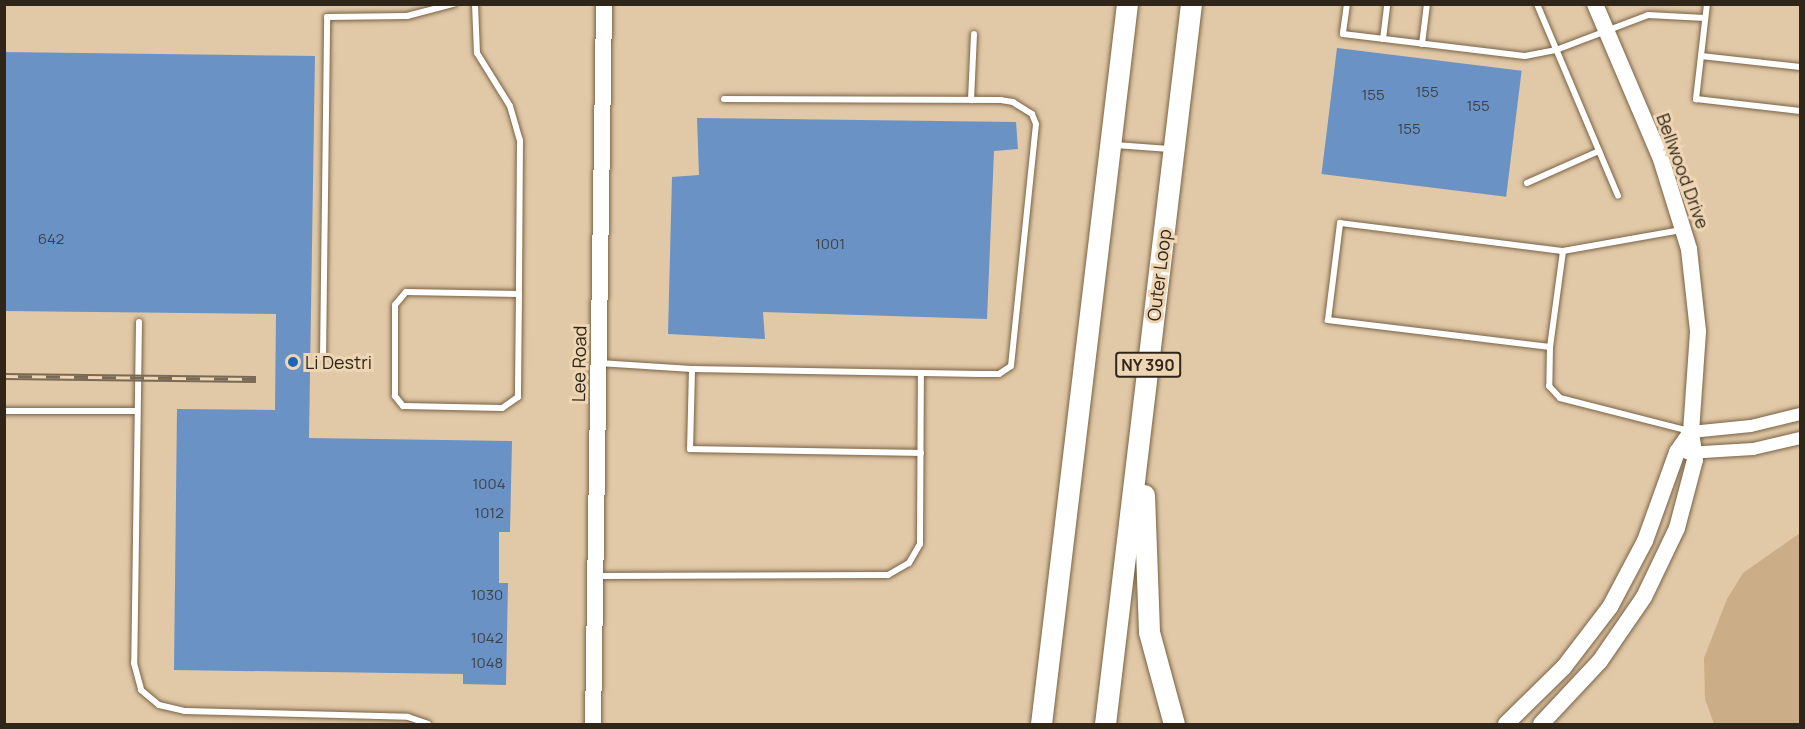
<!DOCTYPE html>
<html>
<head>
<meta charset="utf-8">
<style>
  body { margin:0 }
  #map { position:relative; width:1805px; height:729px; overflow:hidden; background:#e1c8a7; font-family:Manrope,sans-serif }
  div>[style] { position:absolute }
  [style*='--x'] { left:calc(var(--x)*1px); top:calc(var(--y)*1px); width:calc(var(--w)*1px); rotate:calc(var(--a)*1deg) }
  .green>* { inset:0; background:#cbae87 }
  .building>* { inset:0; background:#6a92c5; transform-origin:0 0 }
  .roads { filter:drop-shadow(0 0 2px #796345) drop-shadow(0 0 2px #796345) }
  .lane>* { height:6px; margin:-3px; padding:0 3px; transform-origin:3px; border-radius:3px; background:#fff }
  .street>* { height:12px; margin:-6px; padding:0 6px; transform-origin:6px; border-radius:6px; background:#fff }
  .secondary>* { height:16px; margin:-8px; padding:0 8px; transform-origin:8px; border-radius:8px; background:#fff }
  .highway>* { height:21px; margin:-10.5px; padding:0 10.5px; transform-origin:10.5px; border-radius:10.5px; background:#fff }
  .rail>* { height:7px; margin-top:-3.5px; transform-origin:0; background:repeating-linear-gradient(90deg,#eed5b4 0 14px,#7a6a55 0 28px); box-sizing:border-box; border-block:2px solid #7a6a55 }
  .dots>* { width:16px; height:16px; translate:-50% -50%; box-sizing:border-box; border:3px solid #eed5b4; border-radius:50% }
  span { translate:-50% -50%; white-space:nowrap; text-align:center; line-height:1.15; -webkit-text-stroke:6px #eed5b4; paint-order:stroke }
  .number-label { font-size:15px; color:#3e4144 }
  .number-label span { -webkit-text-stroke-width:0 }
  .shield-label span { padding:2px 4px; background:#eed5b4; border:2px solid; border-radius:4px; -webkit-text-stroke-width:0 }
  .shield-label { font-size:16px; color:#2f2619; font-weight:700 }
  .street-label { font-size:18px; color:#2f2619 }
  .poi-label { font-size:18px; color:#2f2619 }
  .left { translate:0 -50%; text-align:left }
  .frame { position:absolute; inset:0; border:6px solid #2f2619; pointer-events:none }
</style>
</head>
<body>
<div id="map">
  <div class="green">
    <i style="clip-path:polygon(1800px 533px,1800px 724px,1714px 724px,1705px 699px,1704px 658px,1727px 599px,1743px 573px)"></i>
  </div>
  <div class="building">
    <i style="left:1337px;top:48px;width:186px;height:127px;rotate:7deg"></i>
    <i style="clip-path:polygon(4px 52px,315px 56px,309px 438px,512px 441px,510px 532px,499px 532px,499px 583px,508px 583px,506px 685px,463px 684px,463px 674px,174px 670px,177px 409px,275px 410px,276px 314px,4px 311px)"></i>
    <i style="clip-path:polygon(697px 118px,1016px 122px,1018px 149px,994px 151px,987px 319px,763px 312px,765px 339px,668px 334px,672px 177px,699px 175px)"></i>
  </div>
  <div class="roads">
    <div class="lane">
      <i style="--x:475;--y:4;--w:49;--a:87.7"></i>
      <i style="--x:477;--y:53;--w:62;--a:58.1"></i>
      <i style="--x:510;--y:106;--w:35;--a:74"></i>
      <i style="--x:520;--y:140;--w:154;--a:90.4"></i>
      <i style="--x:519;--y:294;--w:103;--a:90.6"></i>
      <i style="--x:518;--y:397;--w:19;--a:145"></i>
      <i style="--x:502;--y:408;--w:99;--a:-178.8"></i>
      <i style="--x:403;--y:406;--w:13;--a:-129"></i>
      <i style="--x:395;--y:396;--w:91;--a:-90"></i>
      <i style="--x:395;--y:305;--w:17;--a:-50"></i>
      <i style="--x:406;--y:292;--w:113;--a:1"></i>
      <i style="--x:1347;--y:4;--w:30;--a:98"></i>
      <i style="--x:1343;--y:34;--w:183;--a:6.9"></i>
      <i style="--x:1525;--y:56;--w:32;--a:-11"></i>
      <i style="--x:1556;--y:50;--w:98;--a:-20.8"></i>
      <i style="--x:1648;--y:15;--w:57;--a:3"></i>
      <i style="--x:1537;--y:4;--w:208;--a:67.1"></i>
      <i style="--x:1707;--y:4;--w:96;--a:96.6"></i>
      <i style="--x:1696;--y:99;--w:105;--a:6.6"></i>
      <i style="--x:1383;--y:39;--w:35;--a:-83"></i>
      <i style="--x:1422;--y:44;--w:40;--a:-82.9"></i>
      <i style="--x:1701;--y:56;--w:100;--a:6.3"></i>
      <i style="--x:971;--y:100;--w:66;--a:-87.4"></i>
      <i style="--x:1115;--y:145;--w:55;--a:4.2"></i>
      <i style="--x:1527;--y:183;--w:79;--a:-24"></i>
      <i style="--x:1340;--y:223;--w:225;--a:7.2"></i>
      <i style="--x:1563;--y:251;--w:97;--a:97.7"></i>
      <i style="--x:1550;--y:347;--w:224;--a:-173.1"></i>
      <i style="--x:1328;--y:320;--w:98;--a:-82.9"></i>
      <i style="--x:1563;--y:251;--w:120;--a:-10.1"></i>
      <i style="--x:139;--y:322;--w:341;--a:90.8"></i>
      <i style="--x:134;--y:663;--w:28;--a:75"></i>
      <i style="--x:141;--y:690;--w:23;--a:40"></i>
      <i style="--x:159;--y:705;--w:27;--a:13"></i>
      <i style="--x:185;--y:711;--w:223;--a:1.5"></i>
      <i style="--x:408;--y:717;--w:21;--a:19"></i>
      <i style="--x:1550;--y:347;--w:39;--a:91"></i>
      <i style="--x:1549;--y:386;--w:16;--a:47"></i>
      <i style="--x:1560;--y:398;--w:133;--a:14.3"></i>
      <i style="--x:323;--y:359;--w:342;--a:-89.3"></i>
      <i style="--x:327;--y:17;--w:80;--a:-0.7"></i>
      <i style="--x:407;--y:16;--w:48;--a:-14.6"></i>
      <i style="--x:599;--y:363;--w:93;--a:3.7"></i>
      <i style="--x:692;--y:369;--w:288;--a:1"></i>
      <i style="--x:980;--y:374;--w:19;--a:0"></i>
      <i style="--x:999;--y:374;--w:14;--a:-34"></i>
      <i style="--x:1011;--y:366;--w:243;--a:-84.1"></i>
      <i style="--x:1036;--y:124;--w:11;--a:-112"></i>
      <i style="--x:1032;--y:114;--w:22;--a:-148"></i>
      <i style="--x:1013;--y:102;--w:12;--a:-171"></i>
      <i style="--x:1001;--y:100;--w:277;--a:-179.8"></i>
      <i style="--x:692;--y:369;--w:80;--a:91.4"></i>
      <i style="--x:690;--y:449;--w:231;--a:1"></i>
      <i style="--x:4;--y:411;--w:133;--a:0"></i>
      <i style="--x:598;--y:576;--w:290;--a:-0.2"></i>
      <i style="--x:888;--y:575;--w:24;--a:-30"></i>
      <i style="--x:909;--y:563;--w:22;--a:-60"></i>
      <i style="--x:920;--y:544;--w:170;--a:-89.7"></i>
    </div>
    <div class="street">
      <i style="--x:1691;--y:432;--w:60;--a:-5.7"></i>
      <i style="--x:1751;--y:426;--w:50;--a:-13.8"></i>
      <i style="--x:1687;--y:453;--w:66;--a:-3.5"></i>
      <i style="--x:1753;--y:449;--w:48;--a:-13.2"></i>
    </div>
    <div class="secondary">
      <i style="--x:593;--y:724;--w:720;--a:-89.12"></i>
      <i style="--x:1506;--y:724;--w:81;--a:-44.5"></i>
      <i style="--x:1564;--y:667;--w:76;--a:-52.5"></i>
      <i style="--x:1610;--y:607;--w:75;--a:-62.1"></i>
      <i style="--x:1645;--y:541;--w:95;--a:-70.2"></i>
      <i style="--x:1677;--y:452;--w:24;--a:-55"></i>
      <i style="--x:1541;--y:724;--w:86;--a:-46.9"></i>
      <i style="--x:1600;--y:661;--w:78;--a:-55.5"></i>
      <i style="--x:1644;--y:597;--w:76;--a:-64.4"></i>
      <i style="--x:1677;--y:528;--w:70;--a:-75.2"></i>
      <i style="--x:1695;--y:460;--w:28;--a:-98"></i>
      <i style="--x:1691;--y:432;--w:101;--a:-86"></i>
      <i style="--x:1698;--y:331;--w:82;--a:-96.3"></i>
      <i style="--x:1689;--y:249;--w:94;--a:-107.3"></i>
      <i style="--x:1661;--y:159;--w:168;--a:-113.1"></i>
    </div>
    <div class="highway">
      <i style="--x:1144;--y:495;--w:137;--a:87.9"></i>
      <i style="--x:1149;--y:632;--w:95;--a:74.8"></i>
      <i style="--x:1041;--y:724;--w:725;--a:-83.19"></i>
      <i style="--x:1105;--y:724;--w:725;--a:-83.19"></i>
    </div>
  </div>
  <div class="rail">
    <i style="--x:4;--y:376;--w:252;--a:0.7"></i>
  </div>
  <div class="dots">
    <i style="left:293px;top:362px;background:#1d64b4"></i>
  </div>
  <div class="number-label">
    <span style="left:1427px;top:92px">155</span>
    <span style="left:1373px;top:95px">155</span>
    <span style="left:1478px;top:106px">155</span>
    <span style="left:1409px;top:129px">155</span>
    <span style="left:51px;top:239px">642</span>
    <span style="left:830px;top:244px">1001</span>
    <span style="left:489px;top:484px">1004</span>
    <span style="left:489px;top:513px">1012</span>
    <span style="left:487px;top:595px">1030</span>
    <span style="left:487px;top:638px">1042</span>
    <span style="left:487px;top:663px">1048</span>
  </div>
  <div class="shield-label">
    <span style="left:1148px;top:365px">NY 390</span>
  </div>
  <div class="street-label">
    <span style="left:1683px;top:171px;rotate:70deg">Bellwood Drive</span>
    <span style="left:1159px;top:275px;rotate:-83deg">Outer Loop</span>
    <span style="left:579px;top:364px;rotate:-89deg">Lee Road</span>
  </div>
  <div class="poi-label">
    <span class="left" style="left:305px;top:362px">Li Destri</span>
  </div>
  <div class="frame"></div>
</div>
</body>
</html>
